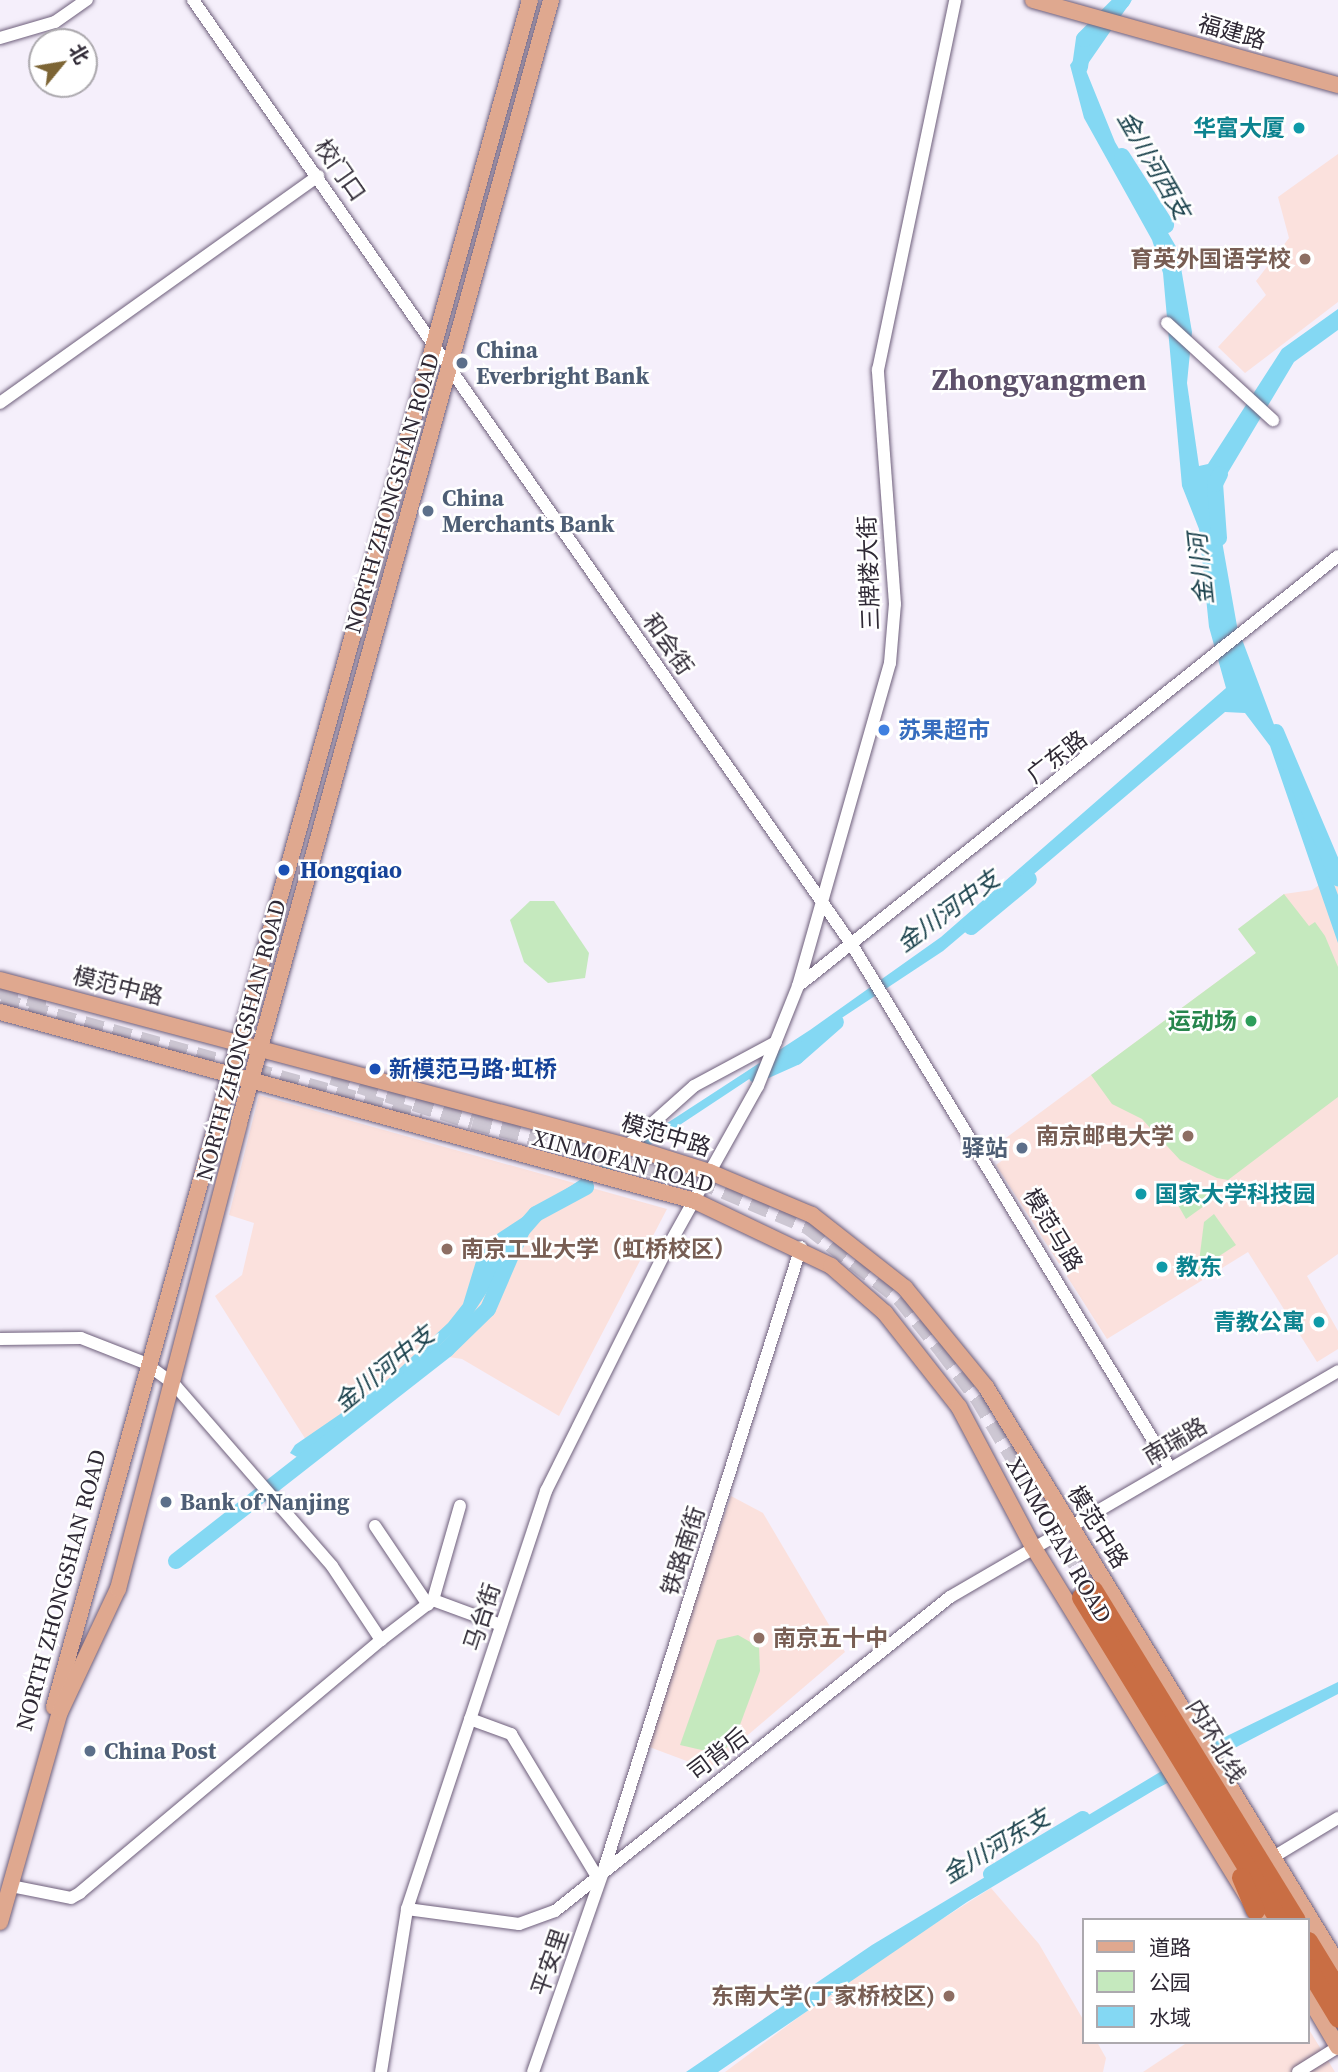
<!DOCTYPE html>
<html>
<head>
<meta charset="utf-8">
<style>
  body { margin:0 }
  #map { position:relative; width:1338px; height:2072px; overflow:hidden; background:#f5effb; font-family:"Source Serif 4","Noto Sans SC",serif }
  div>[style] { position:absolute }
  [style*='--x'] { left:calc(var(--x)*1px); top:calc(var(--y)*1px); width:calc(var(--w)*1px); rotate:calc(var(--a)*1deg) }
  .education>* { inset:0; background:#fbe1dd }
  .green>* { inset:0; background:#c5e9be }
  .water>* { inset:0; background:#84d8f3 }
  .river>* { height:16px; margin:-8px; padding:0 8px; transform-origin:8px; border-radius:8px; background:#84d8f3 }
  .highway-tunnel>* { height:19px; margin-top:-9.5px; transform-origin:0; background:repeating-linear-gradient(90deg,#cdc7d3 0 19px,transparent 0 29px) }
  .roads { filter:drop-shadow(0 0 2px #6e5f7b) drop-shadow(0 0 2px #6e5f7b) }
  .minor>* { height:12px; margin:-6px; padding:0 6px; transform-origin:6px; border-radius:6px; background:#fff }
  .major>* { height:16px; margin:-8px; padding:0 8px; transform-origin:8px; border-radius:8px; background:#dfa88f }
  .highway>* { height:19px; margin:-9.5px; padding:0 9.5px; transform-origin:9.5px; border-radius:9.5px; background:#c96e44 }
  .dots>* { width:19px; height:19px; translate:-50% -50%; box-sizing:border-box; border:4px solid #fff; border-radius:50% }
  span { translate:-50% -50%; white-space:nowrap; text-align:center; line-height:1.15; -webkit-text-stroke:5px #fff; paint-order:stroke }
  .street-label { font-size:23px; color:#2f2935 }
  .culture-label { font-size:23px; color:#0d838f; font-weight:700 }
  .right { translate:-100% -50%; text-align:right }
  .left { translate:0 -50%; text-align:left }
  .education-label { font-size:23px; color:#785e54; font-weight:700 }
  .service-label { font-size:23px; color:#4e5e75; font-weight:700 }
  .shop-label { font-size:23px; color:#366cbe; font-weight:700 }
  .transit-label { font-size:23px; color:#164399; font-weight:700 }
  .leisure-label { font-size:23px; color:#27864d; font-weight:700 }
  .water-label { font-size:24px; color:#19404b; font-style:italic }
  .district-label { font-size:30px; color:#5e516b; font-weight:700 }
  .legend { position:absolute; left:1082px; top:1918px; width:228px; height:126px; box-sizing:border-box; background:#fff; border:2px solid #aca9ae; margin:0; padding:9px 12px; list-style:none; font-size:21px; color:#2f2935 }
  .legend li { display:flex; align-items:center; gap:14px; height:35px }
  .legend b { width:35px; border:2px solid #aca9ae }
  .north { position:absolute; left:28px; top:28px; width:70px; height:70px; box-sizing:border-box; background:#fff; border:2px solid #aca9ae; border-radius:50%; rotate:60deg; font-size:19px; font-weight:700; line-height:28px; text-align:center; color:#2f2935 }
  .north::after { content:''; display:block; margin:auto; width:24px; height:32px; background:#7d6535; clip-path:polygon(50% 0,100% 100%,50% 72%,0 100%) }
</style>
</head>
<body>
<div id="map">
  <div class="education">
    <i style="clip-path:polygon(1338px 154px,1338px 302px,1245px 373px,1218px 347px,1266px 295px,1256px 281px,1289px 238px,1278px 197px)"></i>
    <i style="clip-path:polygon(1338px 872px,1338px 1254px,1307px 1276px,1338px 1331px,1338px 1349px,1317px 1362px,1248px 1252px,1107px 1339px,996px 1165px,1004px 1159px,995px 1146px,1256px 953px,1238px 929px,1284px 894px,1312px 890px)"></i>
    <i style="clip-path:polygon(259px 1095px,667px 1209px,559px 1416px,462px 1359px,423px 1353px,306px 1440px,215px 1296px,242px 1275px,254px 1223px,229px 1215px)"></i>
    <i style="clip-path:polygon(731px 1496px,763px 1513px,845px 1652px,708px 1769px,644px 1745px)"></i>
    <i style="clip-path:polygon(991px 1888px,1039px 1944px,1084px 2021px,1084px 2042px,1097px 2042px,1106px 2058px,1103px 2072px,725px 2072px,862px 1970px)"></i>
    <i style="clip-path:polygon(1308px 2028px,1335px 2072px,1143px 2072px,1188px 2042px,1308px 2042px)"></i>
  </div>
  <div class="green">
    <i style="clip-path:polygon(1284px 894px,1309px 926px,1315px 922px,1325px 936px,1338px 967px,1338px 1097px,1228px 1180px,1217px 1178px,1180px 1160px,1142px 1119px,1112px 1104px,1091px 1075px,1256px 953px,1238px 929px)"></i>
    <i style="clip-path:polygon(530px 901px,554px 901px,589px 953px,585px 978px,548px 983px,524px 962px,510px 920px)"></i>
    <i style="clip-path:polygon(1197px 1183px,1218px 1196px,1186px 1219px,1174px 1198px)"></i>
    <i style="clip-path:polygon(1214px 1214px,1236px 1245px,1198px 1270px,1204px 1222px)"></i>
    <i style="clip-path:polygon(738px 1635px,759px 1647px,760px 1671px,734px 1741px,719px 1754px,680px 1745px,717px 1640px)"></i>
  </div>
  <div class="water">
    <i style="clip-path:polygon(1132px 0,1085px 68px,1115px 142px,1178px 250px,1192px 332px,1187px 383px,1199px 466px,1208px 464px,1282px 349px,1338px 309px,1338px 330px,1294px 362px,1214px 496px,1237px 626px,1338px 895px,1338px 943px,1270px 746px,1245px 713px,1225px 712px,943px 951px,533px 1222px,472px 1315px,396px 1386px,297px 1457px,290px 1453px,295px 1445px,381px 1386px,448px 1323px,463px 1304px,477px 1258px,497px 1234px,810px 1030px,941px 937px,1226px 688px,1209px 627px,1199px 529px,1182px 486px,1163px 273px,1152px 240px,1084px 118px,1070px 65px,1116px 3px)"></i>
    <i style="clip-path:polygon(1338px 1682px,1338px 1694px,1156px 1789px,967px 1902px,718px 2072px,686px 2072px,872px 1945px,1190px 1754px)"></i>
  </div>
  <div class="river">
    <i style="--x:1080;--y:67;--w:28;--a:-82"></i>
    <i style="--x:1084;--y:39;--w:55;--a:-45"></i>
    <i style="--x:1122;--y:156;--w:82;--a:57.5"></i>
    <i style="--x:1219;--y:538;--w:54;--a:-94.2"></i>
    <i style="--x:1215;--y:484;--w:11;--a:-63"></i>
    <i style="--x:1276;--y:732;--w:159;--a:67"></i>
    <i style="--x:971;--y:927;--w:75;--a:-39.6"></i>
    <i style="--x:756;--y:1075;--w:44;--a:-24.2"></i>
    <i style="--x:796;--y:1057;--w:53;--a:-41.2"></i>
    <i style="--x:176;--y:1561;--w:344;--a:-38"></i>
    <i style="--x:447;--y:1349;--w:57;--a:-44.3"></i>
    <i style="--x:488;--y:1309;--w:86;--a:-66.7"></i>
    <i style="--x:522;--y:1230;--w:21;--a:-49"></i>
    <i style="--x:536;--y:1214;--w:57;--a:-28.4"></i>
    <i style="--x:991;--y:1874;--w:107;--a:-30.9"></i>
  </div>
  <div class="highway-tunnel">
    <i style="--x:0;--y:989;--w:58;--a:14"></i>
    <i style="--x:0;--y:1002;--w:437;--a:15.4"></i>
    <i style="--x:332;--y:1075;--w:148;--a:17.7"></i>
    <i style="--x:473;--y:1120;--w:232;--a:14.5"></i>
    <i style="--x:698;--y:1178;--w:121;--a:22.9"></i>
    <i style="--x:809;--y:1225;--w:117;--a:38"></i>
    <i style="--x:901;--y:1297;--w:67;--a:51.1"></i>
    <i style="--x:943;--y:1349;--w:60;--a:53.1"></i>
    <i style="--x:979;--y:1397;--w:224;--a:59.4"></i>
  </div>
  <div class="roads">
    <div class="minor">
      <i style="--x:193;--y:0;--w:1152;--a:55.11"></i>
      <i style="--x:852;--y:945;--w:612;--a:58.7"></i>
      <i style="--x:0;--y:38;--w:57;--a:-16.2"></i>
      <i style="--x:55;--y:22;--w:39;--a:-35"></i>
      <i style="--x:1167;--y:323;--w:144;--a:42.5"></i>
      <i style="--x:0;--y:403;--w:391;--a:-35.5"></i>
      <i style="--x:798;--y:986;--w:690;--a:-38.53"></i>
      <i style="--x:627;--y:1146;--w:90;--a:-41.8"></i>
      <i style="--x:694;--y:1086;--w:93;--a:-28.2"></i>
      <i style="--x:0;--y:1339;--w:81;--a:-0.7"></i>
      <i style="--x:81;--y:1338;--w:69;--a:21.3"></i>
      <i style="--x:145;--y:1363;--w:34;--a:36"></i>
      <i style="--x:173;--y:1383;--w:242;--a:49"></i>
      <i style="--x:332;--y:1566;--w:89;--a:56.5"></i>
      <i style="--x:381;--y:1640;--w:393;--a:140"></i>
      <i style="--x:80;--y:1893;--w:10;--a:151"></i>
      <i style="--x:71;--y:1898;--w:61;--a:-168.7"></i>
      <i style="--x:375;--y:1526;--w:95;--a:56.1"></i>
      <i style="--x:433;--y:1600;--w:98;--a:-74"></i>
      <i style="--x:381;--y:1640;--w:66;--a:-37.6"></i>
      <i style="--x:433;--y:1600;--w:72;--a:20.2"></i>
      <i style="--x:470;--y:1719;--w:44;--a:20.1"></i>
      <i style="--x:511;--y:1734;--w:165;--a:58.9"></i>
      <i style="--x:1275;--y:1856;--w:74;--a:-31.1"></i>
      <i style="--x:407;--y:1909;--w:113;--a:7.6"></i>
      <i style="--x:519;--y:1924;--w:38;--a:-20"></i>
      <i style="--x:555;--y:1911;--w:505;--a:-38.48"></i>
      <i style="--x:950;--y:1597;--w:449;--a:-30.2"></i>
      <i style="--x:381;--y:2072;--w:165;--a:-80.9"></i>
      <i style="--x:407;--y:1909;--w:441;--a:-71.6"></i>
      <i style="--x:546;--y:1491;--w:265;--a:-63.5"></i>
      <i style="--x:664;--y:1254;--w:193;--a:-60.8"></i>
      <i style="--x:758;--y:1086;--w:108;--a:-68.2"></i>
      <i style="--x:798;--y:986;--w:336;--a:-74.1"></i>
      <i style="--x:890;--y:663;--w:59;--a:-85.2"></i>
      <i style="--x:895;--y:604;--w:235;--a:-94.2"></i>
      <i style="--x:878;--y:370;--w:378;--a:-78.2"></i>
      <i style="--x:533;--y:2072;--w:218;--a:-70.7"></i>
      <i style="--x:605;--y:1866;--w:649;--a:-72.43"></i>
      <i style="--x:1298;--y:2072;--w:47;--a:-32"></i>
    </div>
    <div class="major">
      <i style="--x:1033;--y:0;--w:317;--a:15.6"></i>
      <i style="--x:0;--y:980;--w:649;--a:14.83"></i>
      <i style="--x:627;--y:1146;--w:87;--a:17.4"></i>
      <i style="--x:710;--y:1172;--w:111;--a:22.9"></i>
      <i style="--x:812;--y:1215;--w:118;--a:38.1"></i>
      <i style="--x:905;--y:1288;--w:128;--a:50.7"></i>
      <i style="--x:986;--y:1387;--w:676;--a:58.61"></i>
      <i style="--x:0;--y:1012;--w:720;--a:15.21"></i>
      <i style="--x:695;--y:1201;--w:151;--a:25.5"></i>
      <i style="--x:831;--y:1266;--w:72;--a:41"></i>
      <i style="--x:885;--y:1313;--w:120;--a:51.8"></i>
      <i style="--x:959;--y:1407;--w:156;--a:62.1"></i>
      <i style="--x:1032;--y:1545;--w:440;--a:58.5"></i>
      <i style="--x:54;--y:1707;--w:1772;--a:-74.42"></i>
      <i style="--x:0;--y:1922;--w:218;--a:-74.1"></i>
      <i style="--x:60;--y:1712;--w:136;--a:-64.8"></i>
      <i style="--x:118;--y:1589;--w:481;--a:-75.4"></i>
      <i style="--x:239;--y:1123;--w:1166;--a:-74.47"></i>
      <i style="--x:1308;--y:1996;--w:59;--a:59.5"></i>
    </div>
    <div class="highway">
      <i style="--x:1093;--y:1590;--w:387;--a:58.4"></i>
      <i style="--x:1081;--y:1597;--w:379;--a:58.5"></i>
      <i style="--x:1241;--y:1877;--w:36;--a:67"></i>
      <i style="--x:1308;--y:1941;--w:57;--a:58.5"></i>
      <i style="--x:1308;--y:1968;--w:58;--a:59"></i>
    </div>
  </div>
  <div class="dots">
    <i style="left:1299px;top:128px;background:#0f9aa8"></i>
    <i style="left:1305px;top:259px;background:#8d6e63"></i>
    <i style="left:462px;top:363px;background:#5c6f8a"></i>
    <i style="left:428px;top:511px;background:#5c6f8a"></i>
    <i style="left:884px;top:730px;background:#3f7fe0"></i>
    <i style="left:284px;top:870px;background:#1a4fb4"></i>
    <i style="left:1251px;top:1021px;background:#2e9e5b"></i>
    <i style="left:375px;top:1069px;background:#1a4fb4"></i>
    <i style="left:1188px;top:1136px;background:#8d6e63"></i>
    <i style="left:1022px;top:1148px;background:#5c6f8a"></i>
    <i style="left:1141px;top:1194px;background:#0f9aa8"></i>
    <i style="left:447px;top:1249px;background:#8d6e63"></i>
    <i style="left:1162px;top:1267px;background:#0f9aa8"></i>
    <i style="left:1319px;top:1322px;background:#0f9aa8"></i>
    <i style="left:166px;top:1502px;background:#5c6f8a"></i>
    <i style="left:759px;top:1638px;background:#8d6e63"></i>
    <i style="left:90px;top:1751px;background:#5c6f8a"></i>
    <i style="left:949px;top:1996px;background:#8d6e63"></i>
  </div>
  <div class="street-label">
    <span style="left:1232px;top:32px;rotate:16deg">福建路</span>
    <span style="left:340px;top:170px;rotate:55deg">校门口</span>
    <span style="left:392px;top:493px;rotate:-74deg">NORTH ZHONGSHAN ROAD</span>
    <span style="left:869px;top:573px;rotate:-92deg">三牌楼大街</span>
    <span style="left:668px;top:644px;rotate:55deg">和会街</span>
    <span style="left:1057px;top:757px;rotate:-38deg">广东路</span>
    <span style="left:118px;top:986px;rotate:14deg">模范中路</span>
    <span style="left:241px;top:1040px;rotate:-75deg">NORTH ZHONGSHAN ROAD</span>
    <span style="left:666px;top:1135px;rotate:17deg">模范中路</span>
    <span style="left:623px;top:1161px;rotate:15deg">XINMOFAN ROAD</span>
    <span style="left:1053px;top:1230px;rotate:59deg">模范马路</span>
    <span style="left:1175px;top:1441px;rotate:-30deg">南瑞路</span>
    <span style="left:1098px;top:1527px;rotate:58deg">模范中路</span>
    <span style="left:1059px;top:1540px;rotate:60deg">XINMOFAN ROAD</span>
    <span style="left:683px;top:1551px;rotate:-72deg">铁路南街</span>
    <span style="left:61px;top:1590px;rotate:-75deg">NORTH ZHONGSHAN ROAD</span>
    <span style="left:482px;top:1617px;rotate:-72deg">马台街</span>
    <span style="left:1216px;top:1741px;rotate:59deg">内环北线</span>
    <span style="left:718px;top:1754px;rotate:-37deg">司背后</span>
    <span style="left:550px;top:1962px;rotate:-71deg">平安里</span>
  </div>
  <div class="culture-label">
    <span class="right" style="left:1285px;top:128px">华富大厦</span>
    <span class="left" style="left:1155px;top:1194px">国家大学科技园</span>
    <span class="left" style="left:1176px;top:1267px">教东</span>
    <span class="right" style="left:1305px;top:1322px">青教公寓</span>
  </div>
  <div class="education-label">
    <span class="right" style="left:1291px;top:259px">育英外国语学校</span>
    <span class="right" style="left:1174px;top:1136px">南京邮电大学</span>
    <span class="left" style="left:461px;top:1249px">南京工业大学（虹桥校区）</span>
    <span class="left" style="left:773px;top:1638px">南京五十中</span>
    <span class="right" style="left:935px;top:1996px">东南大学(丁家桥校区)</span>
  </div>
  <div class="service-label">
    <span class="left" style="left:476px;top:363px">China<br>Everbright Bank</span>
    <span class="left" style="left:442px;top:511px">China<br>Merchants Bank</span>
    <span class="right" style="left:1008px;top:1148px">驿站</span>
    <span class="left" style="left:180px;top:1502px">Bank of Nanjing</span>
    <span class="left" style="left:104px;top:1751px">China Post</span>
  </div>
  <div class="shop-label">
    <span class="left" style="left:898px;top:730px">苏果超市</span>
  </div>
  <div class="transit-label">
    <span class="left" style="left:300px;top:870px">Hongqiao</span>
    <span class="left" style="left:389px;top:1069px">新模范马路·虹桥</span>
  </div>
  <div class="leisure-label">
    <span class="right" style="left:1237px;top:1021px">运动场</span>
  </div>
  <div class="water-label">
    <span style="left:1154px;top:165px;rotate:60deg">金川河西支</span>
    <span style="left:1201px;top:569px;rotate:-96deg">金川河</span>
    <span style="left:948px;top:911px;rotate:-36deg">金川河中支</span>
    <span style="left:384px;top:1369px;rotate:-39deg">金川河中支</span>
    <span style="left:996px;top:1846px;rotate:-31deg">金川河东支</span>
  </div>
  <div class="district-label">
    <span style="left:1039px;top:380px">Zhongyangmen</span>
  </div>
  <ul class="legend">
  <li><b style="height:9px;background:#dfa88f"></b>道路</li>
  <li><b style="height:19px;background:#c5e9be"></b>公园</li>
  <li><b style="height:19px;background:#84d8f3"></b>水域</li>
  </ul>
  <div class="north">北</div>
</div>
</body>
</html>
